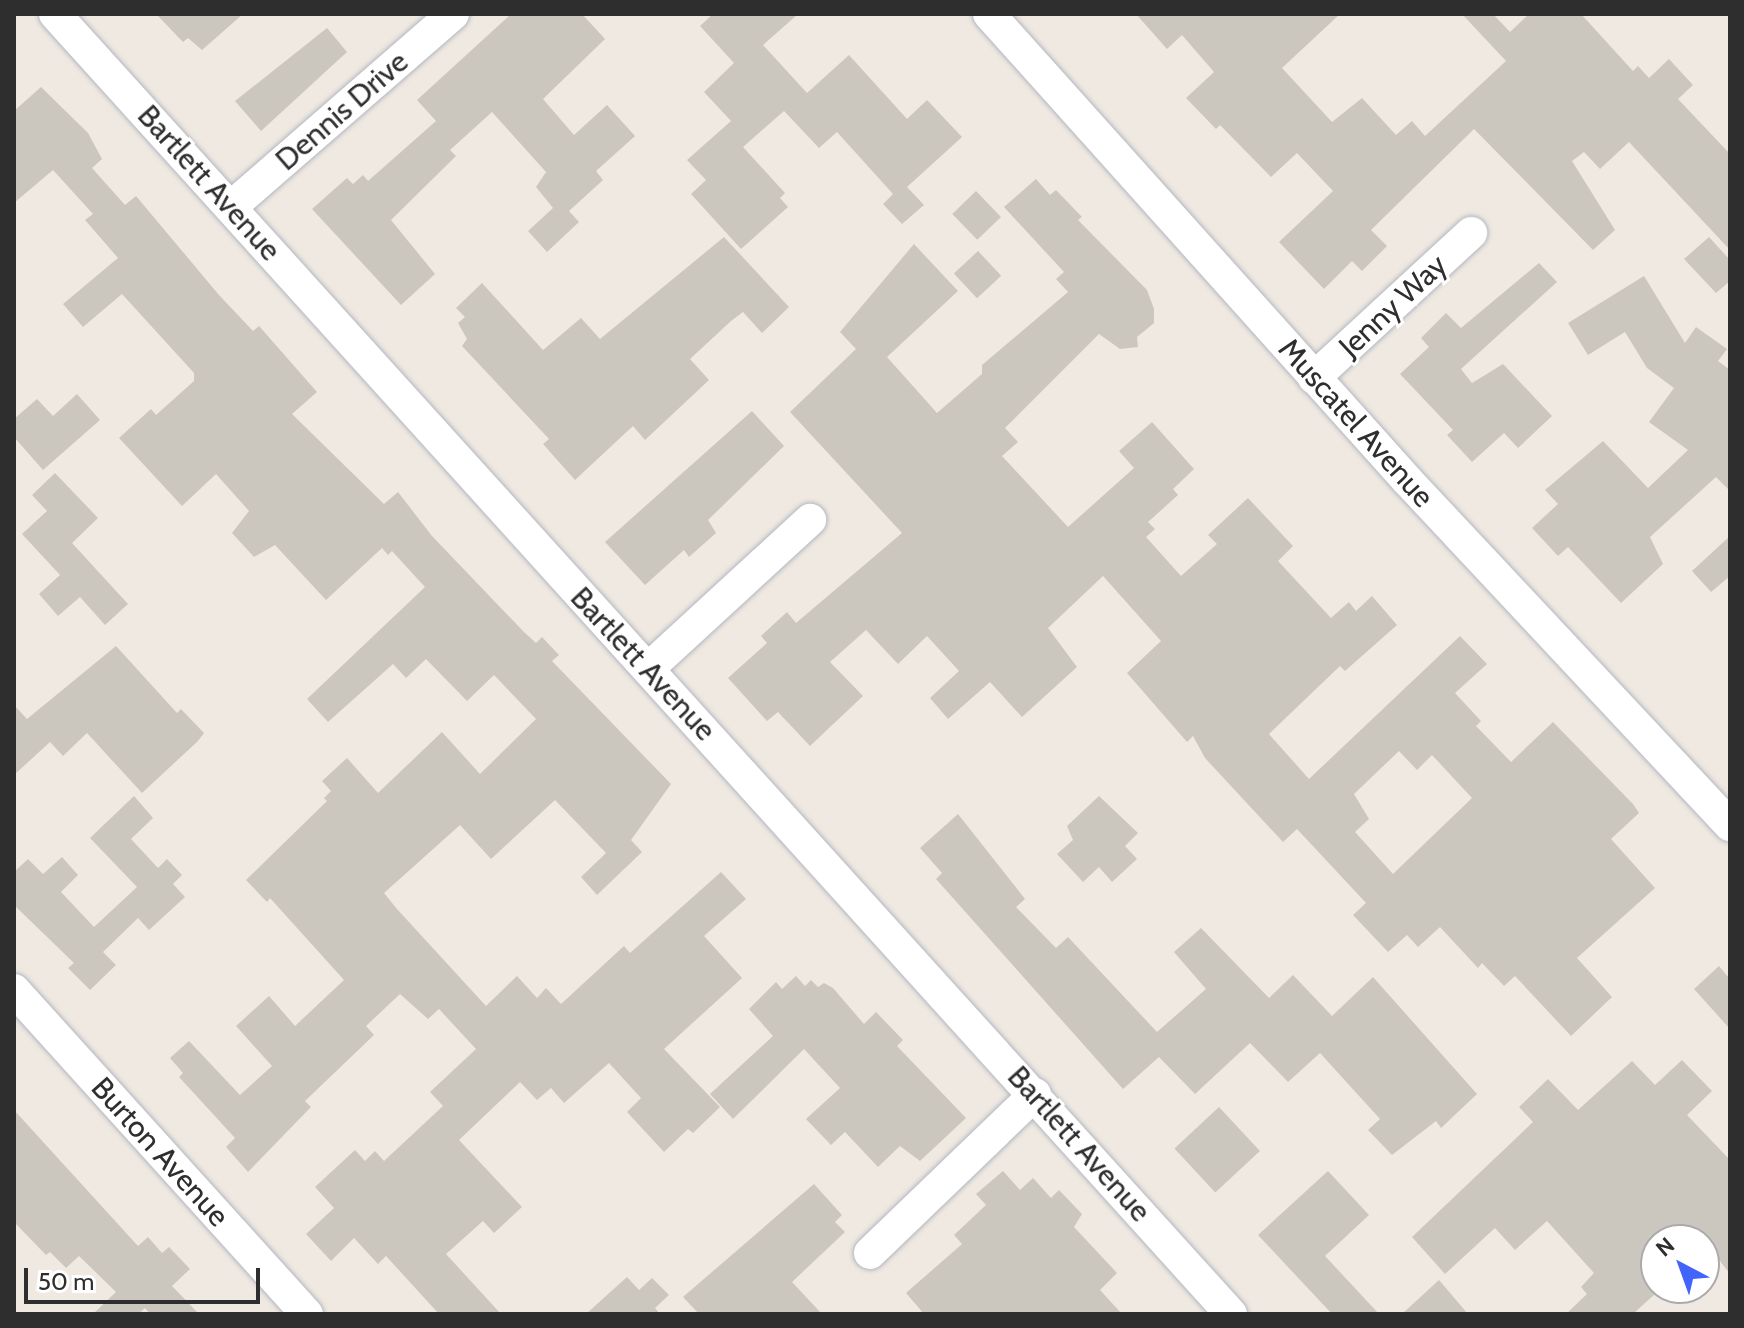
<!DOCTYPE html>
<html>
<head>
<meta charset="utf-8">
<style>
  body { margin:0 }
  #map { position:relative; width:1744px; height:1328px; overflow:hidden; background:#efe9e1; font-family:Cabin,sans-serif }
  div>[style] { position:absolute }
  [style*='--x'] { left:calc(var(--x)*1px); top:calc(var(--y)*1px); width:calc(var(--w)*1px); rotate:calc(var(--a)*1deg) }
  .building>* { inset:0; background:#cbc7bf; transform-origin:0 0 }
  .roads { filter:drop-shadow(0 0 2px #b4b7c1) drop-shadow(0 0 2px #b4b7c1) }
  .street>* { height:32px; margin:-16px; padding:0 16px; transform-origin:16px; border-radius:16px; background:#fff }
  span { translate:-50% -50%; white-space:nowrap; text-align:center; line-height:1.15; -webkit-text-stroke:6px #fff; paint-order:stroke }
  .street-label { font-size:30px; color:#2e2e2e }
  .frame { position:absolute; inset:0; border:16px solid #2e2e2e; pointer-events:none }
  .north { position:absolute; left:1640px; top:1224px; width:80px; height:80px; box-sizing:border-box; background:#fff; border:2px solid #ababab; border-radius:50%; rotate:319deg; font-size:22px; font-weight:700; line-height:32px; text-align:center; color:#2e2e2e }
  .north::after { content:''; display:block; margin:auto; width:28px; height:36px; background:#4264fb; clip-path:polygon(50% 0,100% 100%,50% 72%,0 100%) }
  .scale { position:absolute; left:24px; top:1268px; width:236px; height:36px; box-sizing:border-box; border:4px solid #2e2e2e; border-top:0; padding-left:10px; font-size:24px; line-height:28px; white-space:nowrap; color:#2e2e2e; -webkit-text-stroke:6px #fff; paint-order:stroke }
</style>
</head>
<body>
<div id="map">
  <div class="building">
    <i style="clip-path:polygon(156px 14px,243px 14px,202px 50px,188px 38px,183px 42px)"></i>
    <i style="clip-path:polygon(511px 14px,582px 14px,605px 39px,543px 99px,574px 135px,607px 105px,635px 136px,596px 171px,603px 180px,569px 211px,579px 222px,547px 252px,528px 231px,553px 208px,536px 187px,546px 172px,492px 112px,450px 150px,456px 156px,391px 220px,435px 274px,401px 305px,312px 209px,347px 178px,353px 184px,363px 175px,368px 181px,436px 121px,417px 100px)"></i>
    <i style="clip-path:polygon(713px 14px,798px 14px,763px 45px,807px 93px,849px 55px,907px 119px,927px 100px,962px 137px,907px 187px,924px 205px,902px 224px,883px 204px,893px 194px,837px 132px,819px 148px,784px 111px,743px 147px,785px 193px,780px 198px,788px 207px,741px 249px,691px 194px,706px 180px,687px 160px,731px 121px,704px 92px,734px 63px,700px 26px)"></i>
    <i style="clip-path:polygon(1136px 14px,1340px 14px,1282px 68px,1332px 122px,1362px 98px,1396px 135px,1412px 121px,1425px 136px,1506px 61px,1462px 14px,1493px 14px,1510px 32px,1529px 14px,1581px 14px,1633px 71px,1638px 66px,1649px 78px,1669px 59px,1693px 85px,1678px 99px,1730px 154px,1730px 250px,1629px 142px,1600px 169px,1584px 152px,1572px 161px,1615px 230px,1593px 250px,1474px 129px,1371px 230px,1387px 246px,1362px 271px,1352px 261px,1324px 289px,1279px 242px,1333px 191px,1297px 153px,1271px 177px,1220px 125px,1216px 129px,1186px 98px,1214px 72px,1182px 35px,1167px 49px)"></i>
    <i style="clip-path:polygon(327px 28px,347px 52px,261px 131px,235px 101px)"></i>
    <i style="clip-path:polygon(41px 87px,88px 133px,102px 159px,92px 168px,125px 205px,136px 196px,219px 295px,253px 331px,259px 326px,317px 392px,292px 414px,384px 504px,398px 492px,432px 536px,524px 632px,536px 643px,542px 637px,559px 655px,552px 661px,671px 784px,631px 840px,642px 852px,597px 895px,581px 877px,606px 853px,555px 800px,491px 859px,460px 825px,384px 893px,397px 909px,486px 1006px,517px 976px,537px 998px,546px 988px,561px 1004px,624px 946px,630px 953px,721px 872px,746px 899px,704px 936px,742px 978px,664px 1049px,720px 1107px,693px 1133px,688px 1129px,664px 1152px,627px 1112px,641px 1098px,609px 1063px,564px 1103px,551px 1088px,537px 1100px,520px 1082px,459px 1140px,522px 1207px,494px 1233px,483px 1221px,446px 1254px,501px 1314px,439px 1314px,386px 1256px,378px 1264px,354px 1238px,331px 1261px,306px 1234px,334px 1208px,315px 1187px,355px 1150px,365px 1161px,375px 1151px,384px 1161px,443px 1106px,430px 1092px,476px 1049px,439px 1009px,428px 1019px,400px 994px,366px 1026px,374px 1035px,305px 1101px,311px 1107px,248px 1172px,226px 1147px,235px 1138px,179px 1077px,183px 1073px,170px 1058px,189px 1041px,240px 1095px,272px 1066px,236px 1026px,269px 996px,295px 1026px,344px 980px,270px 898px,267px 902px,246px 880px,327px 801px,324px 798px,331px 791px,322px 781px,347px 758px,378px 793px,442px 732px,480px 774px,536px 719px,494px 675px,467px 701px,426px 659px,406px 678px,393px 664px,328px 722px,307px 699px,425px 587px,392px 551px,388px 555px,382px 548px,326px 600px,275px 545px,254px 557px,232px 533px,249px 511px,216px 474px,182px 506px,119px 438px,151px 409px,156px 415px,194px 381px,194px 373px,122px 294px,83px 327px,63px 304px,118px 258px,85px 220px,93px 214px,53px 170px,14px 203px,14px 111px)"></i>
    <i style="clip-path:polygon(evenodd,1036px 179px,1050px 195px,1056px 190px,1082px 217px,1078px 220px,1147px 290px,1154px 309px,1154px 323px,1137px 337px,1138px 347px,1120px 349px,1099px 334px,1005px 428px,1018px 442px,1002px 456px,1068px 527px,1134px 468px,1119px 451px,1152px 422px,1194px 469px,1173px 489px,1178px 495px,1148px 522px,1155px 529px,1146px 537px,1181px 576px,1217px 544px,1208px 535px,1248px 498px,1293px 546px,1278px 561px,1331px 618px,1349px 602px,1356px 611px,1372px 596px,1397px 625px,1345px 671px,1340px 666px,1269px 734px,1309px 779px,1460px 636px,1487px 664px,1455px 693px,1481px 721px,1476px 726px,1511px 762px,1553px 722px,1633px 804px,1639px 813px,1611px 839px,1655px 888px,1577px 958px,1612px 997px,1571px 1036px,1515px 976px,1504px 986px,1482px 963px,1478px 968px,1440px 927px,1418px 947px,1407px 935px,1388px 952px,1353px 915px,1366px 903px,1297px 829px,1283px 842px,1205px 758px,1193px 736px,1187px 742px,1127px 673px,1161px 641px,1103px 576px,1048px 628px,1077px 667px,1022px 717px,990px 682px,948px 719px,930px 698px,959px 671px,927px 636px,898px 664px,866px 630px,830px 662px,863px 696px,810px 746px,778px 712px,767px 721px,728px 678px,767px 643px,761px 636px,787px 612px,796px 623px,902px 533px,790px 412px,856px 349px,840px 332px,914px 244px,958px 291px,887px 357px,937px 413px,982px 374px,982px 365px,1068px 292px,1056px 279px,1064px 272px,1004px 207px,1036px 179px,1399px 751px,1417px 770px,1432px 755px,1472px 798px,1393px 874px,1355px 832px,1369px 819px,1354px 794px,1399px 751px)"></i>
    <i style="left:976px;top:191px;width:36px;height:33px;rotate:46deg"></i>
    <i style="clip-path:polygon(724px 237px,789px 307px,762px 333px,743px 312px,731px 321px,690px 359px,709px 380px,645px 440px,633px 426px,575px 480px,543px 444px,549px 439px,462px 346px,467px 339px,458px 323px,465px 317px,456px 308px,482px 283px,543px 350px,581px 318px,600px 339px)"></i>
    <i style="clip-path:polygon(1709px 237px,1730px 260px,1730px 281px,1716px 293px,1684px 259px)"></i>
    <i style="left:978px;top:251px;width:34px;height:33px;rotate:47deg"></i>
    <i style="clip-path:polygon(1539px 263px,1557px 282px,1461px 369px,1472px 383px,1503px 364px,1552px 416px,1518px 448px,1504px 433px,1472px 462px,1447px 435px,1453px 430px,1400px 374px,1429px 347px,1421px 338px,1446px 313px,1461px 328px)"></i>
    <i style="clip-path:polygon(1644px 276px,1685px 343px,1696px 327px,1727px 349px,1718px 361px,1730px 370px,1730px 491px,1716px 477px,1650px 537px,1663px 564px,1621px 603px,1568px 547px,1558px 556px,1532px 528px,1558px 504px,1545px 490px,1603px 441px,1648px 488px,1688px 450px,1649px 422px,1674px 388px,1647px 368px,1625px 332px,1588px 355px,1568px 323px)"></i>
    <i style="clip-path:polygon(77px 394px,100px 420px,43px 470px,14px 437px,14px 419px,37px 399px,53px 416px)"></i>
    <i style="clip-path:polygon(752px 411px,784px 446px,708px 520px,716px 533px,689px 557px,684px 550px,645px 585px,605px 542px)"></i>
    <i style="clip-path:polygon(55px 473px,98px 518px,72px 543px,128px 604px,105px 625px,80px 597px,58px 616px,39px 594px,60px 575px,22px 534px,47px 511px,32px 495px)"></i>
    <i style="clip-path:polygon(1730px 536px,1730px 576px,1711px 592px,1692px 571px)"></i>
    <i style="clip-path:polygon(116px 646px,177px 713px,181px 709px,204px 733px,198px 741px,142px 793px,87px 733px,63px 756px,50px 742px,14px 775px,14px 705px,27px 719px)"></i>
    <i style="clip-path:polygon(134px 796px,153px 818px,131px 839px,158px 868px,167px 859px,182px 875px,173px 884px,185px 897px,149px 930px,138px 918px,103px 952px,116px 965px,90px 990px,68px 968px,74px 963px,14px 905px,14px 872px,28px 859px,43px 874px,62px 857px,78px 875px,61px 892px,94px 927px,137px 887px,90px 838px)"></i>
    <i style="clip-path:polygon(1099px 796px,1138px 833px,1125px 846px,1137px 859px,1112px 882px,1099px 867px,1083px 882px,1057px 854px,1073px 840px,1067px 826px)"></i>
    <i style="clip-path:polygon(958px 814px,1025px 899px,1016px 907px,1056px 948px,1068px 937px,1157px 1032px,1206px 989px,1174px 952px,1201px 928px,1269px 998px,1293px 975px,1332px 1016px,1373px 977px,1477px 1094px,1441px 1128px,1436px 1121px,1392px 1155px,1368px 1130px,1380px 1119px,1320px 1053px,1288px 1082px,1250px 1043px,1195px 1094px,1159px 1057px,1123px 1089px,936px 879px,942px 873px,920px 848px)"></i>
    <i style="clip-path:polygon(1719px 966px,1730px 979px,1730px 1029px,1694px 989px)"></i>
    <i style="clip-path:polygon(796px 976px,805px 986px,811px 980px,818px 987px,824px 983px,833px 988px,864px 1024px,876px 1012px,903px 1040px,897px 1046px,966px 1118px,920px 1161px,900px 1146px,878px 1167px,845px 1132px,831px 1145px,806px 1119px,840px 1088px,804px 1049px,733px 1119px,710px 1094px,773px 1036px,749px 1009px,776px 982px,782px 989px)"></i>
    <i style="clip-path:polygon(1682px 1060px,1712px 1091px,1687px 1115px,1730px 1160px,1730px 1274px,1704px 1240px,1656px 1240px,1656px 1293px,1633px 1314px,1566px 1314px,1587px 1294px,1581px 1287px,1594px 1273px,1547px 1221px,1515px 1250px,1495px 1228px,1445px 1274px,1412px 1237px,1533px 1122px,1519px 1107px,1548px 1079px,1578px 1110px,1632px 1061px,1655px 1085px)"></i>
    <i style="left:1219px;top:1107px;width:60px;height:61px;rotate:47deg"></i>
    <i style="clip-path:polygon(14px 1110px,138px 1246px,148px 1237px,162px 1253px,169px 1247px,190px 1269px,172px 1286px,199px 1314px,150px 1314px,145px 1308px,138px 1314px,93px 1314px,116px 1292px,79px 1256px,66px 1268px,50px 1252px,46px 1255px,14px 1222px)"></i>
    <i style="clip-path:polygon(1003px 1171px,1020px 1190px,1033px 1178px,1051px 1198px,1059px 1190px,1082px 1214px,1074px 1227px,1117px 1273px,1100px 1290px,1122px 1314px,924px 1314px,906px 1293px,962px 1244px,954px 1235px,986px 1205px,976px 1194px)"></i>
    <i style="clip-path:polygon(1328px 1171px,1369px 1215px,1325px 1256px,1379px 1314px,1332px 1314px,1258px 1235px)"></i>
    <i style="clip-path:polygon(814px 1184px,842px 1215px,835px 1222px,845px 1232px,792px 1282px,822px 1314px,699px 1314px,683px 1297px)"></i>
    <i style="clip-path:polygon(627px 1277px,639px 1290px,652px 1278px,669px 1295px,655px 1308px,660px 1314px,586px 1314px)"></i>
    <i style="clip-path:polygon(1439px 1280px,1468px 1314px,1402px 1314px)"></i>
  </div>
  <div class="roads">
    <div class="street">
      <i style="--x:55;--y:14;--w:1753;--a:47.87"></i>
      <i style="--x:989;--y:14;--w:626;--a:48.11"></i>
      <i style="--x:1407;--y:480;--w:473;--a:46.9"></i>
      <i style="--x:231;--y:207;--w:294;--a:-41"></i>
      <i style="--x:1314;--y:378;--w:214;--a:-42.7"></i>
      <i style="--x:649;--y:668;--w:219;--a:-42.6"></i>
      <i style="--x:14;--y:990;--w:437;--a:47.9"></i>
      <i style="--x:870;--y:1253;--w:229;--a:-43.9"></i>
    </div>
  </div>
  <div class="street-label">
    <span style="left:342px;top:111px;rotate:-41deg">Dennis Drive</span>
    <span style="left:209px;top:183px;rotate:48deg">Bartlett Avenue</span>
    <span style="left:1393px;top:306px;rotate:-43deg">Jenny Way</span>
    <span style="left:1356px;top:423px;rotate:48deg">Muscatel Avenue</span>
    <span style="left:643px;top:664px;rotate:47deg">Bartlett Avenue</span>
    <span style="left:1079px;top:1144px;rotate:48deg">Bartlett Avenue</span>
    <span style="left:160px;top:1152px;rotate:48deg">Burton Avenue</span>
  </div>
  <div class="frame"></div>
  <div class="north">N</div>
  <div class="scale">50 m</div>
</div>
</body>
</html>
